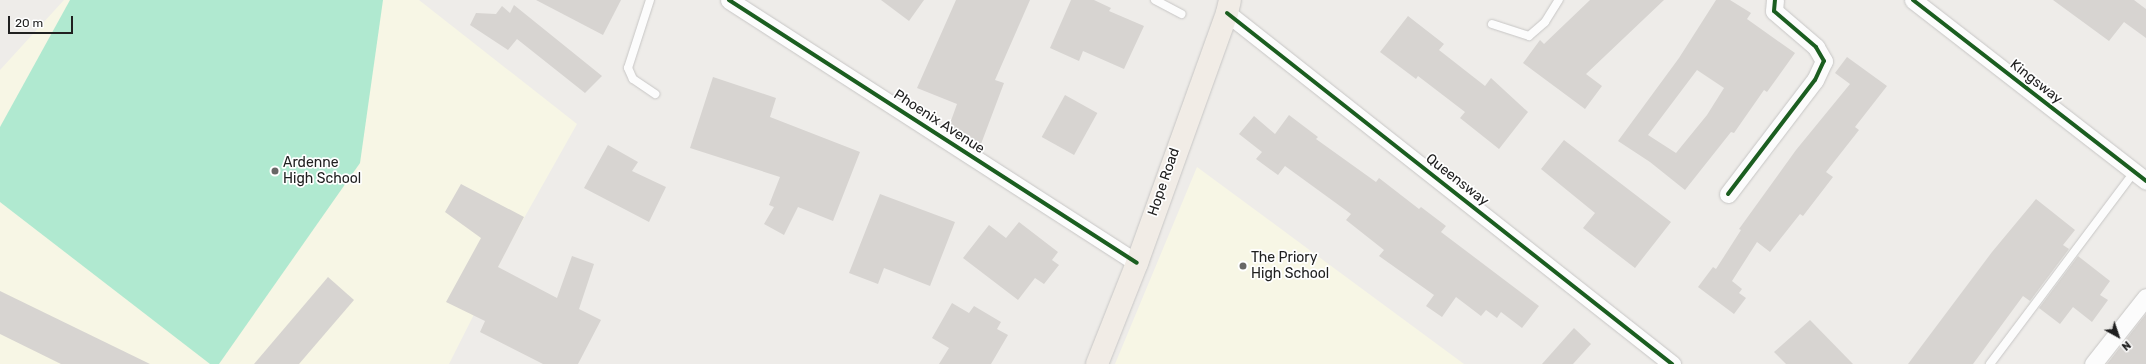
<!DOCTYPE html>
<html>
<head>
<meta charset="utf-8">
<style>
  body { margin:0 }
  #map { position:relative; width:2146px; height:364px; overflow:hidden; background:#eeece9; font-family:Rubik,sans-serif }
  div>[style] { position:absolute }
  [style*='--x'] { left:calc(var(--x)*1px); top:calc(var(--y)*1px); width:calc(var(--w)*1px); rotate:calc(var(--a)*1deg) }
  .education>* { inset:0; background:#f7f6e5 }
  .pitch>* { inset:0; background:#b0e9d0 }
  .building>* { inset:0; background:#d7d4d1; transform-origin:0 0 }
  .roads { filter:drop-shadow(0 0 1px #c7c6c5) drop-shadow(0 0 1px #c7c6c5) }
  .lane>* { height:8px; margin:-4px; padding:0 4px; transform-origin:4px; border-radius:4px; background:#fcfcfc }
  .street>* { height:17px; margin:-8.5px; padding:0 8.5px; transform-origin:8.5px; border-radius:8.5px; background:#fcfcfc }
  .primary>* { height:22px; margin:-11px; padding:0 11px; transform-origin:11px; border-radius:11px; background:#f1ece6 }
  .cycleway>* { height:4px; margin:-2px; padding:0 2px; transform-origin:2px; border-radius:2px; background:#1b5e20 }
  .dots>* { width:11px; height:11px; translate:-50% -50%; box-sizing:border-box; border:2px solid #fff; border-radius:50% }
  span { translate:-50% -50%; white-space:nowrap; text-align:center; line-height:1.15; -webkit-text-stroke:3.5px #fff; paint-order:stroke }
  .street-label { font-size:14px; color:#202020 }
  .poi-label { font-size:14px; color:#202020 }
  .left { translate:0 -50%; text-align:left }
  .north { position:absolute; left:2098px; top:316px; width:40px; height:40px; -webkit-text-stroke:3px #fff; paint-order:stroke; rotate:140deg; font-size:11px; font-weight:700; line-height:16px; text-align:center; color:#202020 }
  .north::after { content:''; display:block; margin:auto; width:14px; height:18px; background:#202020; clip-path:polygon(50% 0,100% 100%,50% 72%,0 100%) }
  .scale { position:absolute; left:8px; top:16px; width:65px; height:18px; box-sizing:border-box; border:2px solid #202020; border-top:0; padding-left:5px; font-size:12px; line-height:14px; white-space:nowrap; color:#202020; -webkit-text-stroke:3px #fff; paint-order:stroke }
</style>
</head>
<body>
<div id="map">
  <div class="education">
    <i style="clip-path:polygon(64px 0,419px 0,577px 124px,510px 243px,449px 364px,0 364px,0 70px)"></i>
    <i style="clip-path:polygon(1197px 167px,1464px 364px,1115px 364px)"></i>
  </div>
  <div class="pitch">
    <i style="clip-path:polygon(70px 0,383px 0,360px 163px,219px 364px,210px 364px,0 202px,0 127px)"></i>
  </div>
  <div class="building">
    <i style="clip-path:polygon(536px 0,621px 0,603px 35px)"></i>
    <i style="clip-path:polygon(881px 0,924px 0,909px 21px)"></i>
    <i style="clip-path:polygon(956px 0,1030px 0,995px 80px,1004px 83px,981px 144px,948px 129px,957px 104px,917px 88px)"></i>
    <i style="clip-path:polygon(1071px 0,1094px 0,1111px 8px,1109px 11px,1144px 26px,1124px 69px,1083px 51px,1079px 61px,1050px 48px)"></i>
    <i style="clip-path:polygon(1590px 0,1664px 0,1586px 74px,1602px 86px,1585px 109px,1523px 63px,1540px 40px,1544px 44px)"></i>
    <i style="clip-path:polygon(evenodd,1716px 0,1730px 0,1751px 13px,1747px 19px,1795px 53px,1767px 92px,1764px 90px,1734px 133px,1731px 132px,1685px 190px,1650px 162px,1618px 141px,1679px 58px,1716px 0,1697px 70px,1724px 88px,1707px 115px,1676px 153px,1648px 135px,1697px 70px)"></i>
    <i style="clip-path:polygon(2053px 0,2134px 0,2146px 9px,2146px 38px,2124px 22px,2109px 41px)"></i>
    <i style="clip-path:polygon(514px 5px,602px 76px,585px 93px,517px 39px,508px 50px,470px 25px,476px 13px,496px 14px,502px 6px,510px 13px)"></i>
    <i style="clip-path:polygon(1408px 16px,1444px 44px,1439px 50px,1485px 86px,1491px 78px,1528px 112px,1499px 149px,1460px 118px,1465px 112px,1418px 76px,1416px 79px,1380px 52px)"></i>
    <i style="clip-path:polygon(1847px 57px,1887px 86px,1855px 127px,1859px 130px,1826px 172px,1833px 177px,1803px 216px,1800px 214px,1770px 252px,1757px 242px,1732px 281px,1742px 289px,1739px 293px,1746px 298px,1734px 314px,1698px 287px,1713px 267px,1716px 269px,1741px 230px,1739px 229px,1796px 150px,1850px 84px,1835px 73px)"></i>
    <i style="clip-path:polygon(713px 77px,776px 98px,770px 117px,860px 152px,833px 221px,798px 207px,784px 235px,764px 224px,774px 207px,769px 205px,780px 177px,690px 148px)"></i>
    <i style="left:1065px;top:95px;width:37px;height:48px;rotate:29deg"></i>
    <i style="clip-path:polygon(1289px 115px,1318px 137px,1316px 139px,1376px 182px,1379px 178px,1419px 209px,1421px 207px,1446px 226px,1441px 232px,1539px 306px,1522px 328px,1501px 312px,1497px 318px,1486px 310px,1481px 316px,1456px 297px,1442px 317px,1426px 306px,1434px 295px,1379px 256px,1384px 250px,1346px 220px,1351px 214px,1285px 166px,1278px 175px,1256px 159px,1262px 152px,1239px 134px,1254px 116px,1275px 134px)"></i>
    <i style="clip-path:polygon(1564px 140px,1671px 222px,1635px 268px,1583px 228px,1595px 213px,1541px 169px)"></i>
    <i style="clip-path:polygon(608px 145px,638px 162px,632px 171px,666px 187px,649px 222px,584px 188px)"></i>
    <i style="clip-path:polygon(461px 184px,524px 217px,498px 267px,557px 298px,572px 256px,594px 264px,579px 309px,601px 320px,578px 364px,543px 364px,480px 332px,485px 321px,446px 302px,481px 238px,445px 212px)"></i>
    <i style="clip-path:polygon(880px 194px,955px 222px,930px 286px,884px 268px,878px 284px,849px 273px)"></i>
    <i style="clip-path:polygon(2036px 199px,2075px 230px,2063px 245px,2069px 249px,2030px 301px,2023px 296px,1973px 364px,1908px 364px,1992px 252px)"></i>
    <i style="clip-path:polygon(1019px 222px,1058px 252px,1052px 260px,1059px 265px,1044px 284px,1035px 278px,1018px 300px,963px 258px,989px 225px,1006px 238px)"></i>
    <i style="clip-path:polygon(2078px 256px,2110px 281px,2100px 295px,2108px 300px,2092px 322px,2073px 307px,2060px 324px,2039px 308px)"></i>
    <i style="clip-path:polygon(328px 277px,354px 300px,299px 364px,254px 364px)"></i>
    <i style="clip-path:polygon(0 291px,150px 364px,61px 364px,0 334px)"></i>
    <i style="clip-path:polygon(952px 303px,969px 313px,974px 306px,1001px 322px,997px 329px,1008px 335px,991px 364px,939px 364px,949px 348px,932px 338px)"></i>
    <i style="clip-path:polygon(2146px 314px,2146px 364px,2107px 364px)"></i>
    <i style="clip-path:polygon(1810px 320px,1853px 364px,1786px 364px,1774px 352px)"></i>
    <i style="clip-path:polygon(1574px 328px,1591px 344px,1573px 364px,1542px 364px)"></i>
  </div>
  <div class="roads">
    <div class="lane">
      <i style="--x:650;--y:0;--w:71;--a:107.9"></i>
      <i style="--x:628;--y:68;--w:12;--a:66"></i>
      <i style="--x:633;--y:79;--w:27;--a:34"></i>
      <i style="--x:1155;--y:0;--w:30;--a:28"></i>
      <i style="--x:1492;--y:24;--w:39;--a:18"></i>
      <i style="--x:1529;--y:36;--w:21;--a:-41"></i>
      <i style="--x:1545;--y:22;--w:26;--a:-58"></i>
      <i style="--x:1990;--y:364;--w:240;--a:-53.1"></i>
    </div>
    <div class="street">
      <i style="--x:729;--y:0;--w:485;--a:32.8"></i>
      <i style="--x:1913;--y:0;--w:295;--a:37.8"></i>
      <i style="--x:1227;--y:13;--w:567;--a:38.27"></i>
      <i style="--x:1728;--y:194;--w:143;--a:-52.7"></i>
      <i style="--x:1815;--y:80;--w:21;--a:-65"></i>
      <i style="--x:1824;--y:61;--w:16;--a:-120"></i>
      <i style="--x:1816;--y:47;--w:55;--a:-139.4"></i>
      <i style="--x:1774;--y:11;--w:11;--a:-85"></i>
      <i style="--x:2093;--y:364;--w:85;--a:-51.7"></i>
    </div>
    <div class="primary">
      <i style="--x:1097;--y:364;--w:109;--a:-68.4"></i>
      <i style="--x:1137;--y:263;--w:266;--a:-70.2"></i>
      <i style="--x:1227;--y:13;--w:13;--a:-77"></i>
    </div>
  </div>
  <div class="cycleway">
    <i style="--x:729;--y:0;--w:485;--a:32.8"></i>
    <i style="--x:1913;--y:0;--w:295;--a:37.8"></i>
    <i style="--x:1227;--y:13;--w:567;--a:38.27"></i>
    <i style="--x:1728;--y:194;--w:143;--a:-52.7"></i>
    <i style="--x:1815;--y:80;--w:21;--a:-65"></i>
    <i style="--x:1824;--y:61;--w:16;--a:-120"></i>
    <i style="--x:1816;--y:47;--w:55;--a:-139.4"></i>
    <i style="--x:1774;--y:11;--w:11;--a:-85"></i>
  </div>
  <div class="dots">
    <i style="left:275px;top:171px;background:#686766"></i>
    <i style="left:1243px;top:266px;background:#686766"></i>
  </div>
  <div class="street-label">
    <span style="left:2036px;top:82px;rotate:38deg">Kingsway</span>
    <span style="left:939px;top:122px;rotate:33deg">Phoenix Avenue</span>
    <span style="left:1457px;top:180px;rotate:38deg">Queensway</span>
    <span style="left:1164px;top:182px;rotate:-71deg">Hope Road</span>
  </div>
  <div class="poi-label">
    <span class="left" style="left:283px;top:171px">Ardenne<br>High School</span>
    <span class="left" style="left:1251px;top:266px">The Priory<br>High School</span>
  </div>
  <div class="north">N</div>
  <div class="scale">20 m</div>
</div>
</body>
</html>
